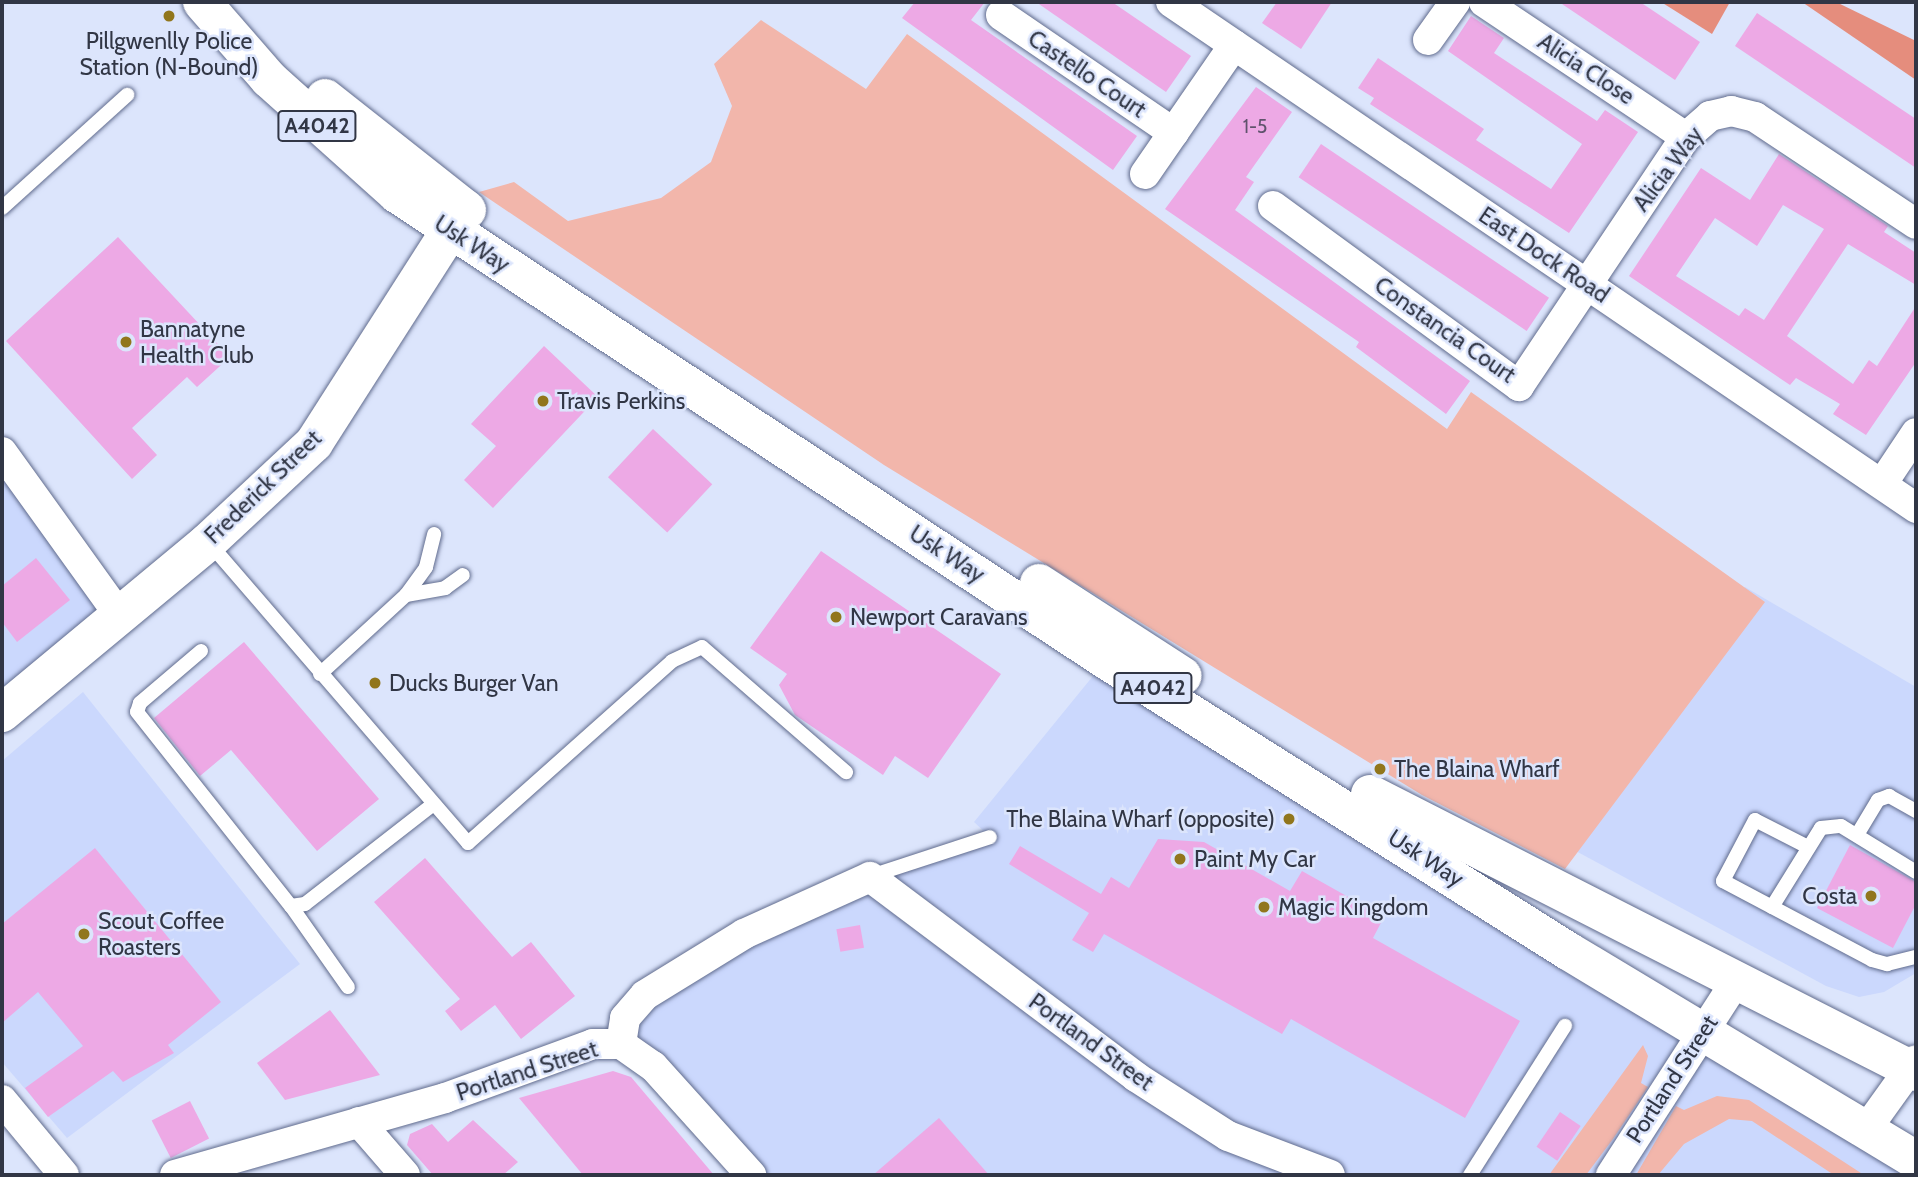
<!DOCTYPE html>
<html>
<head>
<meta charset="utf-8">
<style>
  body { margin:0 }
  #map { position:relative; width:1918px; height:1177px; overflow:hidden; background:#dce5fc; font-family:Cabin,sans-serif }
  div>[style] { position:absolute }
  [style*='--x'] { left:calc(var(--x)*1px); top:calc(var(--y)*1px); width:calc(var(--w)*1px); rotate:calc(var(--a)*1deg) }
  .built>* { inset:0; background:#cbd8fd }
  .green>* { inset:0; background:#f2b6ab }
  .forest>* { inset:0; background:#e58d7d }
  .building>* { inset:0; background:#eda9e5; transform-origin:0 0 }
  .roads { filter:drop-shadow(0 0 2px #606b8d) drop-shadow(0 0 2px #606b8d) }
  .lane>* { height:14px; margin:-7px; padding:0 7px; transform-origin:7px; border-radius:7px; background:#fff }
  .street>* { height:30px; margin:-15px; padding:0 15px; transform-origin:15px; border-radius:15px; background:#fff }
  .secondary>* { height:38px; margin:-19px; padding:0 19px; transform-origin:19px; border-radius:19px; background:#fff }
  .primary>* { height:38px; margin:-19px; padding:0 19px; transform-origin:19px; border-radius:19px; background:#fff }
  .dots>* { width:19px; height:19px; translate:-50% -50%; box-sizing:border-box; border:4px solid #dce5fc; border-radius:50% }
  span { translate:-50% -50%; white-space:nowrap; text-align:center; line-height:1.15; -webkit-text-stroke:5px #dce5fc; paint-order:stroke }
  .number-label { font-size:19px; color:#60536d }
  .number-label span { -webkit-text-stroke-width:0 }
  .shield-label span { padding:2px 5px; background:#dce5fc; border:2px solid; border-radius:5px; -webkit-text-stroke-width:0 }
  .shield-label { font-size:21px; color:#313645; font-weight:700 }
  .poi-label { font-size:23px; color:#313645 }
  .left { translate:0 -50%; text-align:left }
  .right { translate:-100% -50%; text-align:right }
  .street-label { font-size:23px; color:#313645 }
  .frame { position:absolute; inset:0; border:4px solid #313645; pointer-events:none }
</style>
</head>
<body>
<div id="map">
  <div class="built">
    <i style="clip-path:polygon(2px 437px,122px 598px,2px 695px)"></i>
    <i style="clip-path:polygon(1745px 587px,1916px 687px,1916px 973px,1884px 992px,1859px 997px,1826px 986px,1561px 843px)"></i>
    <i style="clip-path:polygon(1106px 660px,1916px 1175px,751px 1175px,653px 1066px,625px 1018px,744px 934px,989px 836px,974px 822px)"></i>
    <i style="clip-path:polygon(83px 692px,300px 964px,67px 1138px,2px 1062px,2px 761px)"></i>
  </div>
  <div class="green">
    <i style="clip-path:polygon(761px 20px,866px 89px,907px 34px,1447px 429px,1471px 392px,1765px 602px,1565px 869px,1422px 795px,884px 465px,479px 192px,514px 182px,568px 221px,661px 198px,711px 162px,732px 106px,714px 64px)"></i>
    <i style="clip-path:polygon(1643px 1045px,1648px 1056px,1641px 1083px,1648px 1087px,1613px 1139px,1586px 1175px,1549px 1175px)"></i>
    <i style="clip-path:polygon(1717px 1096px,1749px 1100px,1864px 1175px,1834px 1175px,1752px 1121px,1729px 1119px,1684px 1144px,1658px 1175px,1636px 1175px,1676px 1106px,1684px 1110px)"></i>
  </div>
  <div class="forest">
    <i style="clip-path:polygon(1661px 2px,1730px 2px,1712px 34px)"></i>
    <i style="clip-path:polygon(1802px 2px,1836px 2px,1916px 41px,1916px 80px)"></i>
  </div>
  <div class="building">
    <i style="clip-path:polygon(915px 2px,985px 2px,971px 20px,1137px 136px,1113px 170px,902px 18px)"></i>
    <i style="clip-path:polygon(1036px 2px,1112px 2px,1191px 56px,1166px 92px)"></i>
    <i style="clip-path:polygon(1277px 2px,1332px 2px,1301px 49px,1262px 23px)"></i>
    <i style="clip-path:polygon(1559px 2px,1640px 2px,1700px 42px,1675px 80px)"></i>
    <i style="clip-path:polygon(1757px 13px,1916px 119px,1916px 168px,1735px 46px)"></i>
    <i style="clip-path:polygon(1471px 16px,1504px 38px,1494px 53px,1597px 121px,1605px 110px,1638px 132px,1569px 233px,1370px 104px,1374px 98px,1358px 88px,1378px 58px,1484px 129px,1476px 140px,1551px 189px,1582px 144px,1448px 51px)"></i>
    <i style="clip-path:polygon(1256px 87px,1292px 112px,1246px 177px,1254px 182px,1235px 210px,1470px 381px,1446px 414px,1356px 347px,1359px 342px,1165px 209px)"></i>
    <i style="left:1321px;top:144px;width:275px;height:40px;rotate:34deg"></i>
    <i style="clip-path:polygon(evenodd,1779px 154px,1888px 226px,1884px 232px,1916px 253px,1916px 285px,1848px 244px,1787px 336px,1853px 384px,1869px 360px,1877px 366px,1916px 306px,1916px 362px,1866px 435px,1833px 414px,1840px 404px,1796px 378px,1790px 385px,1629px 276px,1701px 168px,1750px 200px,1779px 154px,1783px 205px,1824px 229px,1764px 320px,1745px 308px,1739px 316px,1676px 276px,1715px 218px,1757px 246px,1783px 205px)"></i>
    <i style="clip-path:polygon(118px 237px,230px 357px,197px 387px,187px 377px,132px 428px,157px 455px,132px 479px,6px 341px)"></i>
    <i style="clip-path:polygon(544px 346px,598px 397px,493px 508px,464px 480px,496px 446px,471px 424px)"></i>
    <i style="left:653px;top:429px;width:81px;height:66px;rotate:43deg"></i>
    <i style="clip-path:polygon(821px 551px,1001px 674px,928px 778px,895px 756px,883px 775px,795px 715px,779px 685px,787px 674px,750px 648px)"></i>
    <i style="clip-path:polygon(36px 558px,70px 600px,17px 642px,2px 622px,2px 586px)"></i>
    <i style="clip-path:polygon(244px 642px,379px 799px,317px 851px,231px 750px,200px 776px,154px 718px)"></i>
    <i style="clip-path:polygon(1158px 839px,1204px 842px,1290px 891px,1302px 871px,1384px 917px,1373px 938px,1520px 1021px,1465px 1118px,1291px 1019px,1282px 1034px,1104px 934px,1093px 952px,1072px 940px,1089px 913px,1009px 864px,1020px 846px,1101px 894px,1111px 877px,1129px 888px)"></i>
    <i style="clip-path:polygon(1850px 845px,1916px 882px,1916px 904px,1893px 948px,1817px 908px)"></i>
    <i style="clip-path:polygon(95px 848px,221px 1002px,168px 1045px,174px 1053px,123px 1082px,113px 1071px,48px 1117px,25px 1088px,83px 1046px,38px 992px,2px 1023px,2px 924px)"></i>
    <i style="clip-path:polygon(425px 858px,512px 957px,531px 942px,575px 996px,521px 1039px,495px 1005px,461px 1031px,445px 1011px,460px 999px,374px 902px)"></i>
    <i style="left:860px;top:925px;width:23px;height:24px;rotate:80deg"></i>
    <i style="clip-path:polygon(330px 1010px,380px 1075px,285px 1100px,257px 1063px)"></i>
    <i style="clip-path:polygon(613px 1071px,631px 1077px,714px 1175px,583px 1175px,519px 1098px)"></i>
    <i style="left:190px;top:1101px;width:42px;height:43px;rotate:63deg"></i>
    <i style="left:1560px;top:1112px;width:25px;height:42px;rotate:34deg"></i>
    <i style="clip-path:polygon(939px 1118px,989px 1175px,873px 1175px)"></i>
    <i style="clip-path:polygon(473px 1120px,518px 1162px,503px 1175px,433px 1175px,407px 1145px,410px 1134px,432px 1124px,448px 1142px)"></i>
  </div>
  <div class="roads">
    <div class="lane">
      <i style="--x:2;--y:208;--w:169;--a:-42.1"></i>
      <i style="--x:210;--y:544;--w:395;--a:49.2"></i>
      <i style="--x:468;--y:843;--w:273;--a:-41.7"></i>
      <i style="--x:672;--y:661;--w:33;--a:-25"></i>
      <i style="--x:702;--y:647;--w:191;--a:41"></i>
      <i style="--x:406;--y:595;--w:34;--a:-54"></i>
      <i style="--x:426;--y:567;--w:34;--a:-76"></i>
      <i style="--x:201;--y:651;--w:80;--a:139.6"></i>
      <i style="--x:140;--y:703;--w:9;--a:108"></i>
      <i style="--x:137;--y:712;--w:248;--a:51.6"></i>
      <i style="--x:291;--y:906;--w:14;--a:-8"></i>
      <i style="--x:305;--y:904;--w:160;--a:-37.9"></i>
      <i style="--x:320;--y:674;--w:117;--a:-42.6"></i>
      <i style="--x:406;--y:595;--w:40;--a:-10"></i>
      <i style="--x:445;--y:588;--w:22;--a:-36"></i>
      <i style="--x:1857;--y:835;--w:41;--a:-59"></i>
      <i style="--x:1878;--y:800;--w:12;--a:-20"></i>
      <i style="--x:1889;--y:796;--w:31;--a:29"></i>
      <i style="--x:1806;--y:846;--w:57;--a:-153"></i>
      <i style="--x:1755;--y:820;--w:69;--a:117.7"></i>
      <i style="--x:1723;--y:881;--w:169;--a:27.9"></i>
      <i style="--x:1872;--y:960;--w:16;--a:15"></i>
      <i style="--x:1887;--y:964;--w:30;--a:-14"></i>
      <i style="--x:871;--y:876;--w:125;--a:-18.1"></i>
      <i style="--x:291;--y:906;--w:99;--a:54.9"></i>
      <i style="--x:1772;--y:907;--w:93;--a:-58.2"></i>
      <i style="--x:1821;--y:828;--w:20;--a:-6"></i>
      <i style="--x:1841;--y:826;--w:88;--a:31.5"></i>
      <i style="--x:1470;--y:1175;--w:177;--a:-57.5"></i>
    </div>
    <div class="street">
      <i style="--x:1171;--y:2;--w:901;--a:34.18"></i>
      <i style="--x:1484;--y:2;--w:243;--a:33.8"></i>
      <i style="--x:1001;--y:15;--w:209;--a:34.3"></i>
      <i style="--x:1428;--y:40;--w:47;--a:-54.6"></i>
      <i style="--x:1145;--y:174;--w:157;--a:-55.4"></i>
      <i style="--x:1273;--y:206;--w:305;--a:36.2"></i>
      <i style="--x:1519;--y:386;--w:300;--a:-56.2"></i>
      <i style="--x:1686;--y:137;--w:32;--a:-41"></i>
      <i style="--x:1710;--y:116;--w:22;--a:-13"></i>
      <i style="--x:1731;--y:111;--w:25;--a:14"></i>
      <i style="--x:1755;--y:117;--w:193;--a:33.6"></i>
      <i style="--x:2;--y:452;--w:197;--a:54.3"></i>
      <i style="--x:1882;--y:484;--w:61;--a:-56.3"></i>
      <i style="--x:621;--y:1044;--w:39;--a:35"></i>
      <i style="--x:653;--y:1066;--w:147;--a:48"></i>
      <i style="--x:2;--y:1100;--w:97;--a:50.4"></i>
      <i style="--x:359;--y:1122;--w:70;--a:49"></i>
      <i style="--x:1865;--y:1131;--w:87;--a:-54.3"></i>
      <i style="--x:175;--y:1175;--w:281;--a:-15.9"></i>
      <i style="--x:445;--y:1098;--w:158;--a:-20"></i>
      <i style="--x:593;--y:1044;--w:28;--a:0"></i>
      <i style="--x:621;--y:1044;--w:26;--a:-81"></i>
      <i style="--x:625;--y:1018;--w:30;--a:-49"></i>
      <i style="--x:645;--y:995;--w:116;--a:-31.6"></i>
      <i style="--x:744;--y:934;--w:138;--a:-24.3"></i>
      <i style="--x:870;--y:877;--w:333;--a:36.9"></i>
      <i style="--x:1136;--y:1077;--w:109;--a:32.7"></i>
      <i style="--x:1228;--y:1136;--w:109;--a:20.9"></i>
      <i style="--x:1611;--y:1175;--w:227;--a:-57.2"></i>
    </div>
    <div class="secondary">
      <i style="--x:2;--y:713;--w:268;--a:-39.7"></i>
      <i style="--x:208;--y:542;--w:145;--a:-43"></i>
      <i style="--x:314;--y:443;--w:279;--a:-57.4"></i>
    </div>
    <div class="primary">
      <i style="--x:202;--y:2;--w:102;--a:49"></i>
      <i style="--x:269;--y:79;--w:172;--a:41.9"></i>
      <i style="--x:397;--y:194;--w:848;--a:33.32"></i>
      <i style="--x:1106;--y:660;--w:546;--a:32.21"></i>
      <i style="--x:1568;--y:951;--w:406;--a:31"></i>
      <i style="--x:325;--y:98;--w:181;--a:38.3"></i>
      <i style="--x:1039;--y:583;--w:171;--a:32.9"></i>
      <i style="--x:1370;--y:794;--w:613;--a:26.98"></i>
    </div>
  </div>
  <div class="dots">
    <i style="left:169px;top:16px;background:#91761c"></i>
    <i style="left:126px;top:342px;background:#91761c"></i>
    <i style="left:543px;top:401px;background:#91761c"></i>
    <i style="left:836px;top:617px;background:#91761c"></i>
    <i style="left:375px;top:683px;background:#91761c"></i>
    <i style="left:1380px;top:769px;background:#91761c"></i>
    <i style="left:1289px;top:819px;background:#91761c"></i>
    <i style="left:1180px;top:859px;background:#91761c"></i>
    <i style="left:1871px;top:896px;background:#91761c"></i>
    <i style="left:1264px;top:907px;background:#91761c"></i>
    <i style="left:84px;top:934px;background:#91761c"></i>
  </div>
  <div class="number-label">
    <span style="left:1255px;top:127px">1-5</span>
  </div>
  <div class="shield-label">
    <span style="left:317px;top:126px">A4042</span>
    <span style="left:1153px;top:688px">A4042</span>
  </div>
  <div class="poi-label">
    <span style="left:169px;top:54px">Pillgwenlly Police<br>Station (N-Bound)</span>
    <span class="left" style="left:140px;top:342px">Bannatyne<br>Health Club</span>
    <span class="left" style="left:557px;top:401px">Travis Perkins</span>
    <span class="left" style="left:850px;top:617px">Newport Caravans</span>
    <span class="left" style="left:389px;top:683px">Ducks Burger Van</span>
    <span class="left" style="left:1394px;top:769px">The Blaina Wharf</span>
    <span class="right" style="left:1275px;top:819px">The Blaina Wharf (opposite)</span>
    <span class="left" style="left:1194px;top:859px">Paint My Car</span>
    <span class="right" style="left:1857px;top:896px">Costa</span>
    <span class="left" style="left:1278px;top:907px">Magic Kingdom</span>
    <span class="left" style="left:98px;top:934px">Scout Coffee<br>Roasters</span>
  </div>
  <div class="street-label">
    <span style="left:1586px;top:69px;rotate:33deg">Alicia Close</span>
    <span style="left:1087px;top:74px;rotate:34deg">Castello Court</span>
    <span style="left:1668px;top:169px;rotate:-53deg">Alicia Way</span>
    <span style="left:472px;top:244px;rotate:33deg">Usk Way</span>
    <span style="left:1544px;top:255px;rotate:34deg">East Dock Road</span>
    <span style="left:1445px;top:330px;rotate:35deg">Constancia Court</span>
    <span style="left:263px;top:487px;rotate:-44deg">Frederick Street</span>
    <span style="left:947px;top:554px;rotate:33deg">Usk Way</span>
    <span style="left:1426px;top:858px;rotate:33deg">Usk Way</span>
    <span style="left:1091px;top:1042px;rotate:36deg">Portland Street</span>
    <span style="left:527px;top:1071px;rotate:-18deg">Portland Street</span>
    <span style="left:1672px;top:1079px;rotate:-57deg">Portland Street</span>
  </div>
  <div class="frame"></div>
</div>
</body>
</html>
